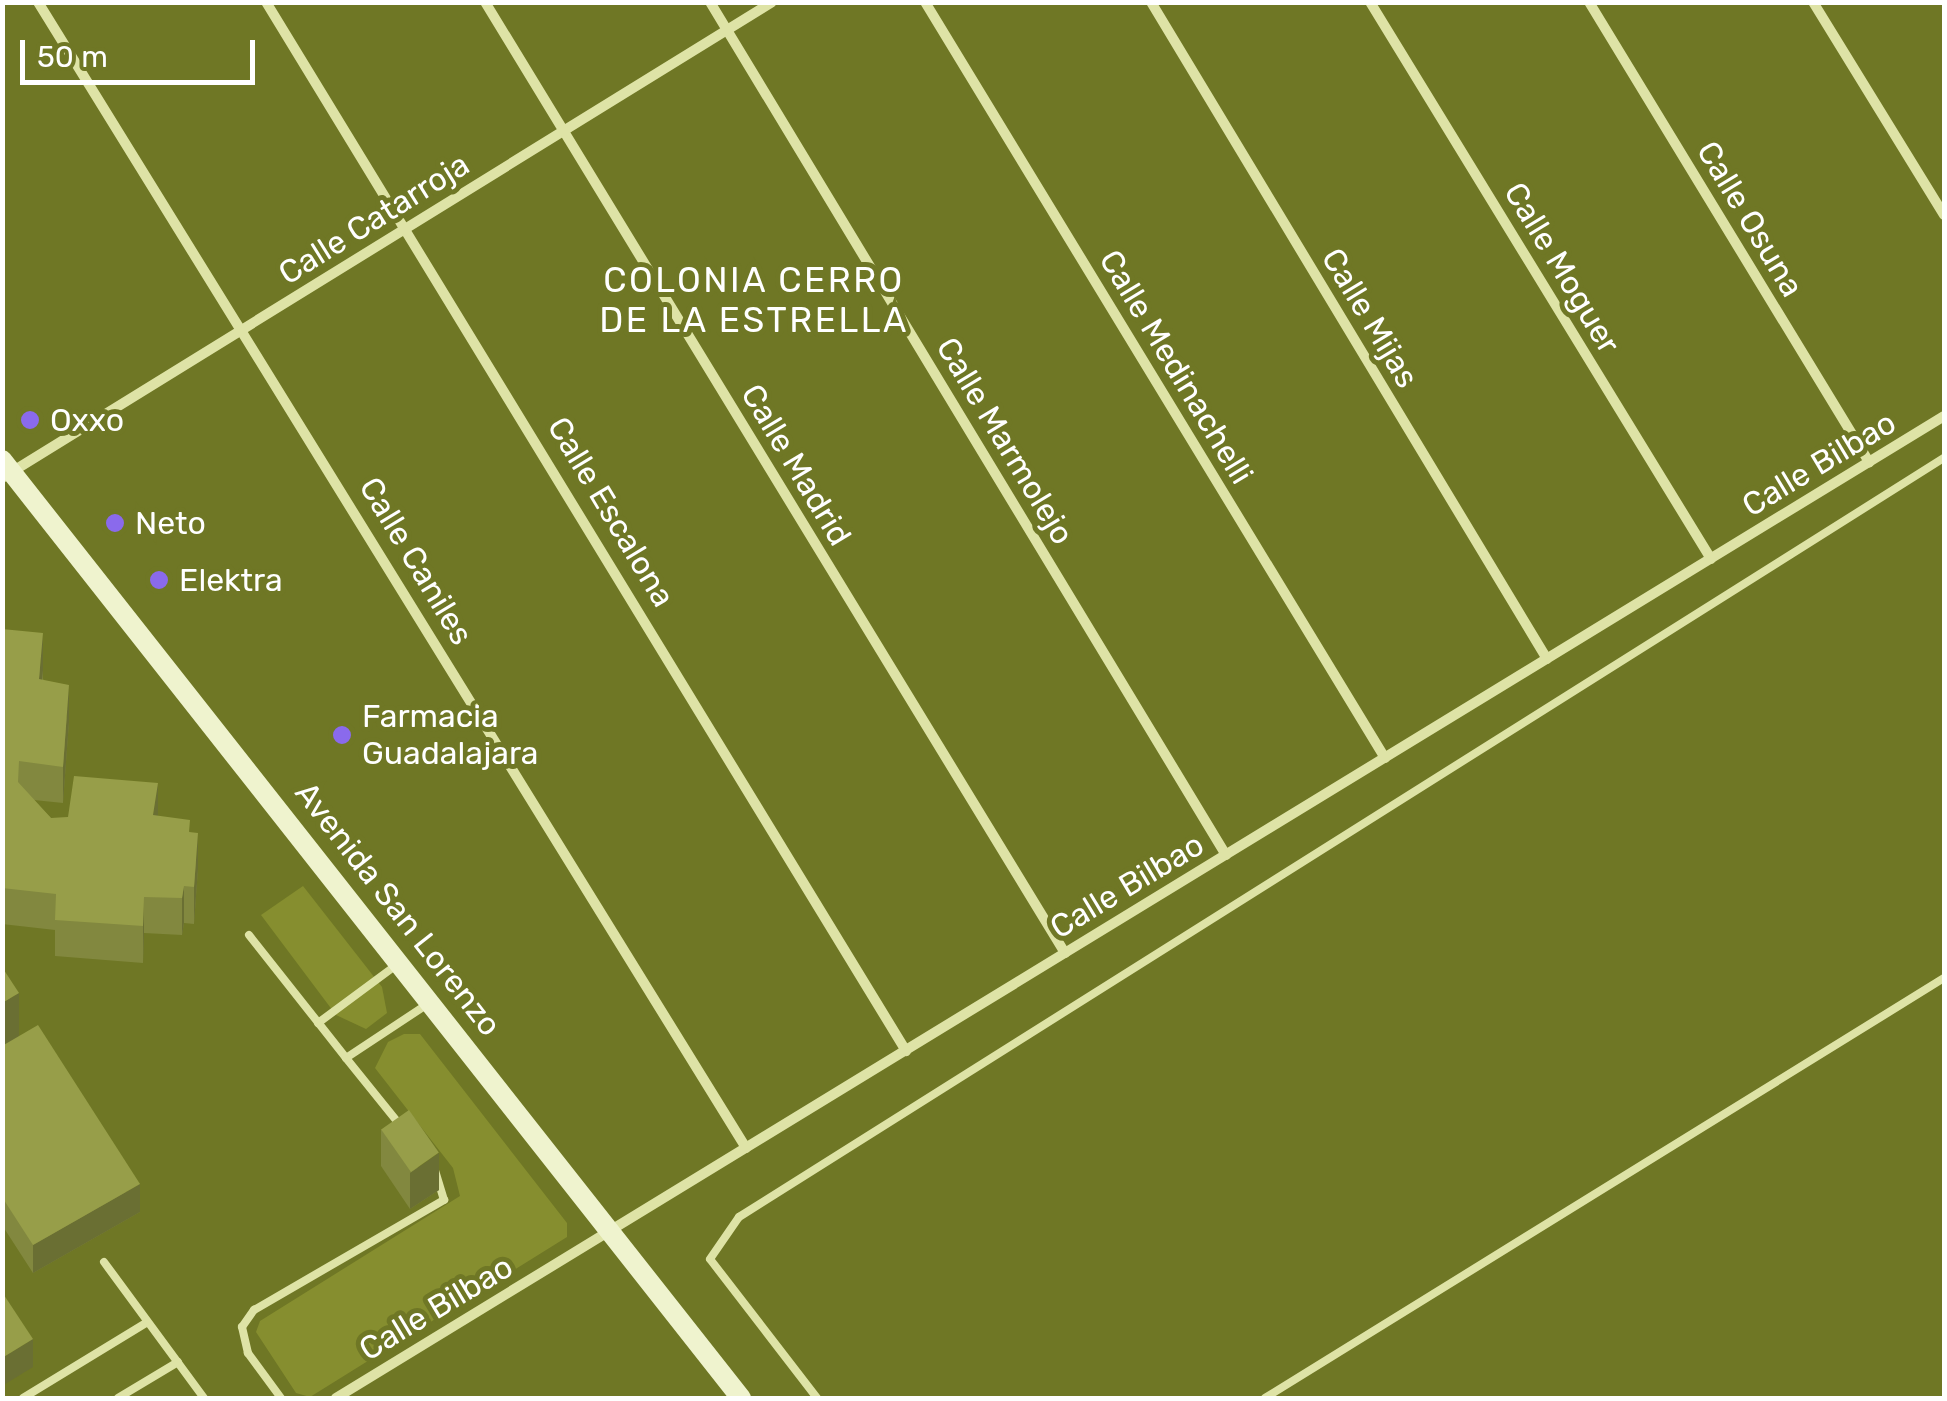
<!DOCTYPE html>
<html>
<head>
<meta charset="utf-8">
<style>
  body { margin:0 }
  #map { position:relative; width:1947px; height:1401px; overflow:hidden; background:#6f7725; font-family:Rubik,sans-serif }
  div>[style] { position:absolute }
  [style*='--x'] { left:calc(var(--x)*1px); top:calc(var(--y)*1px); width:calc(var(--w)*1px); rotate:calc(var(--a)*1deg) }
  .green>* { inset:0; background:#868e2f }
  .service>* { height:8px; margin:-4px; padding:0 4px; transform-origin:4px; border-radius:4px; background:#dee3a6 }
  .minor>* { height:10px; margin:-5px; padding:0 5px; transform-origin:5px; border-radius:5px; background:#dee3a6 }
  .secondary>* { height:20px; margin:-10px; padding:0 10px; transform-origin:10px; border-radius:10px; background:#eff3ce }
  .wall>* { inset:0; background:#82883f }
  .shaded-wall>* { inset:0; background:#6a6f33 }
  .building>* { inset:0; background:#979e49; transform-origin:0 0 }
  .dots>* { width:28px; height:28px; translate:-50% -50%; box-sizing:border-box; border:5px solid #6f7725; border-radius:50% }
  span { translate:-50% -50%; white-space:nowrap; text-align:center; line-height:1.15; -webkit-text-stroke:10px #6f7725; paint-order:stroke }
  .street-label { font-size:32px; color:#fff }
  .poi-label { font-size:32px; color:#fff }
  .left { translate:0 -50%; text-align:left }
  .neighbourhood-label { font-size:35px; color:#fff; letter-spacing:2.5px }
  .frame { position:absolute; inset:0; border:5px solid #fff; pointer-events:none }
  .scale { position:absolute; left:20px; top:40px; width:235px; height:45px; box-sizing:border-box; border:5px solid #fff; border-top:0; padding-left:12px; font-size:30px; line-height:35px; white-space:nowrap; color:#fff; -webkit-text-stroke:8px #6f7725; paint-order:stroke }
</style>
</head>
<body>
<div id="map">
  <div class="green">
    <i style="clip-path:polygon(303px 886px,382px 987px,387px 1013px,366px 1029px,336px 1015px,261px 915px)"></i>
    <i style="clip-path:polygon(404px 1034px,420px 1034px,567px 1223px,567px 1237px,310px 1397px,296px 1393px,256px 1332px,260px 1321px,460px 1196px,453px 1168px,375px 1068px,388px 1042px)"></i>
  </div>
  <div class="service">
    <i style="--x:249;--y:935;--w:157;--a:51.7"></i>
    <i style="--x:318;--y:1023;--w:96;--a:-36.5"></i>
    <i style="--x:400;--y:1125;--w:86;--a:-128.9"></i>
    <i style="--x:346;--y:1058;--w:100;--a:-33.5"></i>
    <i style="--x:104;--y:1262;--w:169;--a:53.7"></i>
    <i style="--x:23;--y:1398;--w:144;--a:-31.4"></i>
    <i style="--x:118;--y:1398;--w:70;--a:-31"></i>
    <i style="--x:281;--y:1398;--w:56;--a:-126.3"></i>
    <i style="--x:248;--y:1353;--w:27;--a:-103"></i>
    <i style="--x:242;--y:1327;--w:21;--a:-55"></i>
    <i style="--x:254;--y:1310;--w:220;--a:-30.1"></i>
    <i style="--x:444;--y:1200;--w:34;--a:-107"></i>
    <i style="--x:817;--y:1398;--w:175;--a:-127.6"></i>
    <i style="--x:710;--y:1259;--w:51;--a:-55.4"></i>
    <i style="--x:739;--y:1217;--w:1424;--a:-32.21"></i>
    <i style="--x:1265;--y:1398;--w:798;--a:-31.74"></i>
  </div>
  <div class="minor">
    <i style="--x:38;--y:2;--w:1347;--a:58.29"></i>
    <i style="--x:266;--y:2;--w:1229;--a:58.61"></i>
    <i style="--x:485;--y:2;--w:1114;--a:58.62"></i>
    <i style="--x:710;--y:2;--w:997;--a:58.83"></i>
    <i style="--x:925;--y:2;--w:885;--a:58.68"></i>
    <i style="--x:1151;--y:2;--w:767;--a:58.92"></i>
    <i style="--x:1370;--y:2;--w:653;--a:58.52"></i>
    <i style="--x:1589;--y:2;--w:539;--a:58.67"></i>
    <i style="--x:1813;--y:2;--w:250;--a:58.4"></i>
    <i style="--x:2;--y:478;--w:905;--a:-31.72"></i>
    <i style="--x:336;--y:1398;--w:1884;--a:-31.41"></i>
  </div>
  <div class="secondary">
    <i style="--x:2;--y:460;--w:1194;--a:51.77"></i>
  </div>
  <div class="wall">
    <i style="clip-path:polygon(2px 629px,43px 670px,43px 679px,69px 722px,63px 803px,34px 800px,51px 818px,158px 816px,190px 832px,198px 869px,194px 924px,184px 923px,182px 935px,144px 933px,143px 963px,55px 956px,55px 930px,2px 924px)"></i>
    <i style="clip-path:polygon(2px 967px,19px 1036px,140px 1212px,33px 1273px,2px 1225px)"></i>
    <i style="clip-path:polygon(381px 1129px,439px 1190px,410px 1209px,381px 1166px)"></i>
  </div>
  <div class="shaded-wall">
    <i style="clip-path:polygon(43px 633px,43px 670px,39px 715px,39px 679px)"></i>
    <i style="clip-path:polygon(69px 685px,69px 722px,63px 803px,63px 767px)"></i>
    <i style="clip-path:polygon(158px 783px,158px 820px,153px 815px)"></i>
    <i style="clip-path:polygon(198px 833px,198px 869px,194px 924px,194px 887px)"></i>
    <i style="clip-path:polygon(184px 886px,184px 923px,182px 935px,182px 898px)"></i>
    <i style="clip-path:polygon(144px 897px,144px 933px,143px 963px,143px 926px)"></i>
    <i style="clip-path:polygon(19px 993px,19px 1044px,2px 1054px,2px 1003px)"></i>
    <i style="clip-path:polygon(439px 1153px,439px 1190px,410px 1209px,410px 1173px)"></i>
    <i style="clip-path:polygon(140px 1184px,140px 1212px,33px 1273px,33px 1245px)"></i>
    <i style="clip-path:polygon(33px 1339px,33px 1367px,2px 1386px,2px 1358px)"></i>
  </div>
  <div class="building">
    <i style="clip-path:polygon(2px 629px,43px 633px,39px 679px,69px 685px,63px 767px,19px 761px,18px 782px,51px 818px,68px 817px,74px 776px,158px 783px,153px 815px,190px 820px,189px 832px,198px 833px,194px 887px,184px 886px,182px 898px,144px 897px,143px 926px,55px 920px,56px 894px,2px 888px)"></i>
    <i style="clip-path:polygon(2px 967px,19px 993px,2px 1003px)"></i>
    <i style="clip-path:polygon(38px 1025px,140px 1184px,33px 1245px,2px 1197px,2px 1046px)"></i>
    <i style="left:409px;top:1110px;width:52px;height:34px;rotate:55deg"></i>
    <i style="clip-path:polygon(2px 1292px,33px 1339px,2px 1358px)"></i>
  </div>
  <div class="dots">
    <i style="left:30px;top:420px;background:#8a6aec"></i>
    <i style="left:115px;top:523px;background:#8a6aec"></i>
    <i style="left:159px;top:580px;background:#8a6aec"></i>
    <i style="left:342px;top:735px;background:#8a6aec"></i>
  </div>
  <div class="street-label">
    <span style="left:374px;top:219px;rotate:-32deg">Calle Catarroja</span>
    <span style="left:1750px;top:219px;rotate:59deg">Calle Osuna</span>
    <span style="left:1562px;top:268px;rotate:59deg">Calle Moguer</span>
    <span style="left:1370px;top:318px;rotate:59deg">Calle Mijas</span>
    <span style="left:1176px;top:367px;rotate:59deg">Calle Medinachelli</span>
    <span style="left:1005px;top:441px;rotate:59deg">Calle Marmolejo</span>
    <span style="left:1819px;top:464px;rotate:-31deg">Calle Bilbao</span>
    <span style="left:796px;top:465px;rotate:59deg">Calle Madrid</span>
    <span style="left:611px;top:512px;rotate:59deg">Calle Escalona</span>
    <span style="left:416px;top:561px;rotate:59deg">Calle Caniles</span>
    <span style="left:1127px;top:886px;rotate:-31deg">Calle Bilbao</span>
    <span style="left:398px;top:909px;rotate:52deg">Avenida San Lorenzo</span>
    <span style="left:436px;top:1308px;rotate:-31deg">Calle Bilbao</span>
  </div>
  <div class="poi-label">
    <span class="left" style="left:50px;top:420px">Oxxo</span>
    <span class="left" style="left:135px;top:523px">Neto</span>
    <span class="left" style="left:179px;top:580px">Elektra</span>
    <span class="left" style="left:362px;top:735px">Farmacia<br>Guadalajara</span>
  </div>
  <div class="neighbourhood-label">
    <span style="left:754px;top:300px">COLONIA CERRO<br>DE LA ESTRELLA</span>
  </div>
  <div class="frame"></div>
  <div class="scale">50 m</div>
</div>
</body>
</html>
